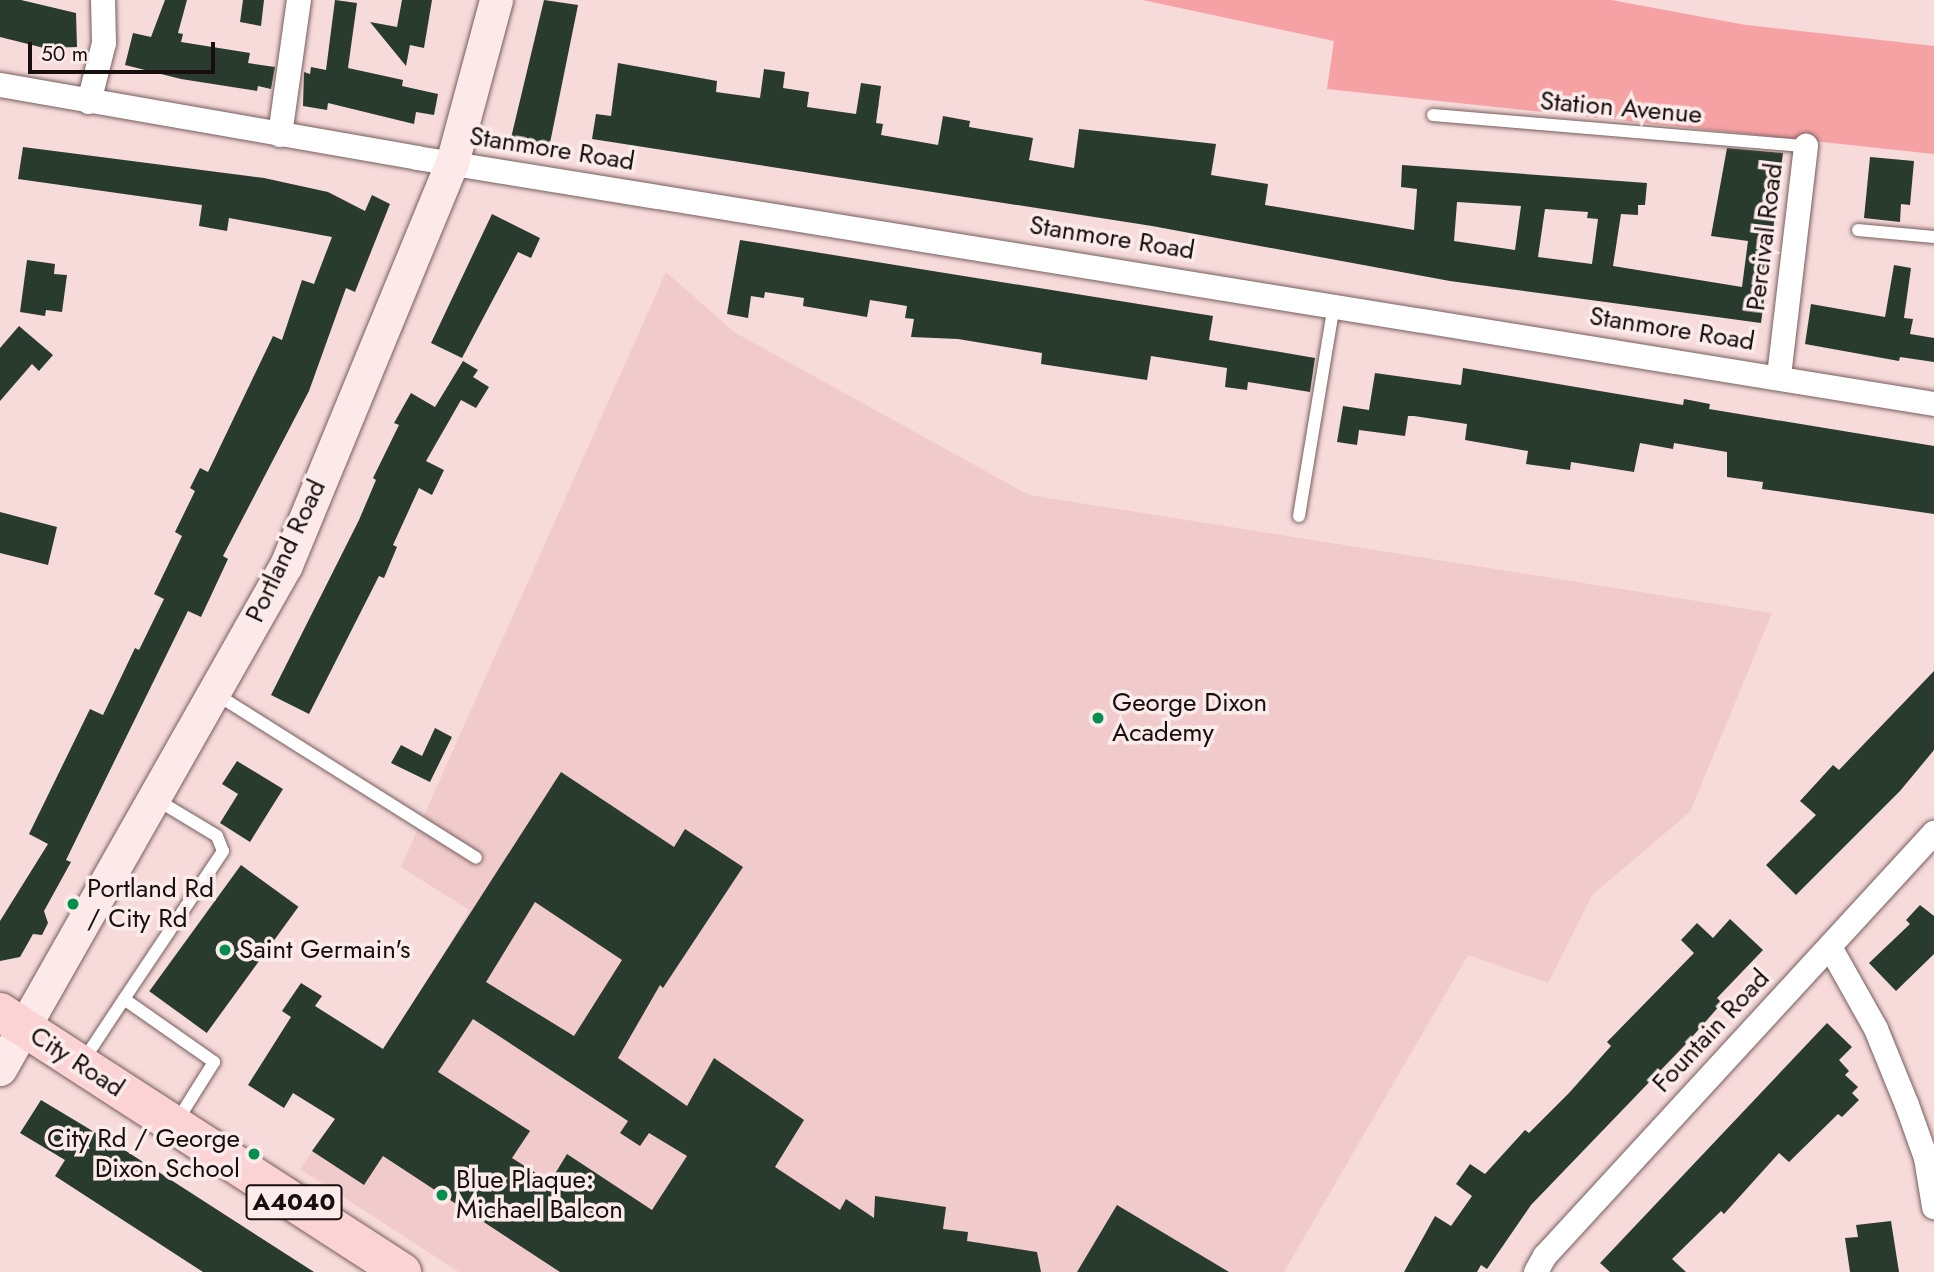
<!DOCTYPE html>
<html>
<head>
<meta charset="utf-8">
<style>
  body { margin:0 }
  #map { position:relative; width:1934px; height:1272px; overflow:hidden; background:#f7dada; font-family:Jost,sans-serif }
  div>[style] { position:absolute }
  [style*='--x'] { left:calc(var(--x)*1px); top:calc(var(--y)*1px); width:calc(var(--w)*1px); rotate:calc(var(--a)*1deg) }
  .built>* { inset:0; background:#f1cbcb }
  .green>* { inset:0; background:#f6a2a4 }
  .building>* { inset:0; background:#293b2e; transform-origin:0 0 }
  .roads { filter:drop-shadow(0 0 2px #765e5e) drop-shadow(0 0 2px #765e5e) }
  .service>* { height:12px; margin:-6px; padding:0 6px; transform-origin:6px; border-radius:6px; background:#fff }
  .minor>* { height:24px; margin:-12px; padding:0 12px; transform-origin:12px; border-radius:12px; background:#fff }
  .secondary>* { height:33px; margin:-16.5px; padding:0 16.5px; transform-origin:16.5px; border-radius:16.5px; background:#fde9e9 }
  .primary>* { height:38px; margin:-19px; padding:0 19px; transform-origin:19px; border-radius:19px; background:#fbd3d4 }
  .dots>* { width:19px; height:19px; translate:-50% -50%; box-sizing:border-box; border:4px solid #fcebeb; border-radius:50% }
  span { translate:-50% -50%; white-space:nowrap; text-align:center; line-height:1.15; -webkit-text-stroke:7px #fcebeb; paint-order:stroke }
  .shield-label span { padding:2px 5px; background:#fcebeb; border:2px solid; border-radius:5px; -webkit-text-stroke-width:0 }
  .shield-label { font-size:24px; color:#170e0e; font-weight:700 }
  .street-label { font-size:26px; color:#170e0e }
  .poi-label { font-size:26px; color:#170e0e }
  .left { translate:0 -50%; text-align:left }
  .right { translate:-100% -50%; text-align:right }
  .scale { position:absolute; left:28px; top:42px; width:187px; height:32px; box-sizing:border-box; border:4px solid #170e0e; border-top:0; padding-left:9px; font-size:21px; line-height:24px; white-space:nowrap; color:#170e0e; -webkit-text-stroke:5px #fcebeb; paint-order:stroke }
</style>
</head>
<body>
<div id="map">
  <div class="built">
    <i style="clip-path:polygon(666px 272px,734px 332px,1029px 495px,1772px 613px,1690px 812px,1592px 895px,1548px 983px,1468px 955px,1284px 1272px,459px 1272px,300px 1169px,426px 987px,469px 910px,401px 867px)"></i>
  </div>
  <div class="green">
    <i style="clip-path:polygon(1143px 0,1611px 0,1746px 25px,1934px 46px,1934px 154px,1327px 89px,1334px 41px)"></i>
  </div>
  <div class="building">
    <i style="clip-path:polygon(0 0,21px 0,76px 13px,77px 47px,44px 48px,0 37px)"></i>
    <i style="clip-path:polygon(165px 0,187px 0,178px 33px,183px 34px,181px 42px,250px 53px,248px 63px,275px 67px,271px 89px,258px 86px,257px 91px,181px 79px,125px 65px,133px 33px,151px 37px)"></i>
    <i style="clip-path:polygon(243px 0,264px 0,261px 26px,240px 22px)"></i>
    <i style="clip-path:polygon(335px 0,357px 3px,348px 68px,403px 80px,402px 86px,438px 94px,434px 115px,416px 112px,414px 124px,328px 103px,327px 110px,303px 106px,304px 72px,310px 74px,311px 67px,326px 70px)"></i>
    <i style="clip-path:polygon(402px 0,432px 0,424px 48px,410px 45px,406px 66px,370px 22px,397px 27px)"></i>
    <i style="clip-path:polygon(544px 0,578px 5px,549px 148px,511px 138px)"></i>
    <i style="clip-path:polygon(evenodd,618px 63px,717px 81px,716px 92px,760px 98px,764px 69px,785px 72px,783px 88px,809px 92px,807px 107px,856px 114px,861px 83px,881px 86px,876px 123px,883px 124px,881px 135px,938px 145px,943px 116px,970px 121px,969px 127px,1033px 138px,1029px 160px,1074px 168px,1079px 129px,1216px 144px,1211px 175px,1268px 184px,1265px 205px,1414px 230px,1417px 189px,1401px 187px,1402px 165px,1647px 183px,1645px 205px,1638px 205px,1638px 215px,1621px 214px,1613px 266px,1742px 287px,1748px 241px,1711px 236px,1727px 148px,1783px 153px,1761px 323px,1450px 281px,1152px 226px,592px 139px,596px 114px,611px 116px,618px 63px,1457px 202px,1521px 206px,1515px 250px,1454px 241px,1457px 202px,618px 63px,1545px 209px,1588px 212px,1587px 218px,1598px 219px,1592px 264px,1538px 257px,1545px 209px)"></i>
    <i style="clip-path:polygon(23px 147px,264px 178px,328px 192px,365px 211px,372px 195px,390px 204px,355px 292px,346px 288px,309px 391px,223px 556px,228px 559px,201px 617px,188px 611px,66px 860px,71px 862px,44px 911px,48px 923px,42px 935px,33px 934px,20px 957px,0 961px,0 921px,48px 844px,29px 834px,90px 709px,103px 715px,135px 648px,139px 650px,164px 599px,154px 594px,182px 536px,175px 532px,195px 491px,190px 488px,200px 468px,208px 472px,273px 336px,282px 340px,302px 280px,314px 284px,332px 237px,229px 218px,227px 231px,199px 226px,202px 205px,18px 179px)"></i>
    <i style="clip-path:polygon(1870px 157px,1914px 161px,1910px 205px,1901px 204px,1900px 222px,1864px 218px)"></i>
    <i style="clip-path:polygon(492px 214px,540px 238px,531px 258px,518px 252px,462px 358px,431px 343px)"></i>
    <i style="clip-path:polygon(740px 240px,1213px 316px,1209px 340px,1315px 358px,1310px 392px,1248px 382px,1247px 390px,1225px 387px,1227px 368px,1151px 356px,1147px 380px,1041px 364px,1042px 353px,958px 339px,911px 337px,914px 319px,905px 318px,907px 306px,870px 300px,867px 317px,803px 306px,804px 298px,765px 292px,764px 298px,751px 296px,748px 318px,727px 314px)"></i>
    <i style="clip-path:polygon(27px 260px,55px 264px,54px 274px,67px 275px,62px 312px,46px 310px,45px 316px,20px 312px)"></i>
    <i style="clip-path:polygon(1894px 265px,1911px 268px,1904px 318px,1913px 319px,1910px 334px,1934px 338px,1934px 362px,1900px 357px,1899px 361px,1805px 344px,1811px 304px,1885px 317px)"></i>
    <i style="clip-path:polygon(19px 326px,53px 355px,39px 371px,32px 364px,0 401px,0 348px)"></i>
    <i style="clip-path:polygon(463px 361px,478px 370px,473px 377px,489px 387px,476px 408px,461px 400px,426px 461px,444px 470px,432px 495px,419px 488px,393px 545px,397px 547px,384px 578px,379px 576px,309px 714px,271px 695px,359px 520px,376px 480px,373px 478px,399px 425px,394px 423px,411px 393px,435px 407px)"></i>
    <i style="clip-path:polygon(1463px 368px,1683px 405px,1684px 399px,1710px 404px,1709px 409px,1934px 446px,1934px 514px,1762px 489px,1763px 482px,1727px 477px,1727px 452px,1674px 443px,1673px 449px,1640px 443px,1634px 472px,1571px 462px,1570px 470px,1526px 464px,1528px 451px,1465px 440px,1467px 424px,1414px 416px,1408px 416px,1405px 436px,1359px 430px,1357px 445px,1337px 442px,1343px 406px,1369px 410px,1375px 373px,1461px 385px)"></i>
    <i style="clip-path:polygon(0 512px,57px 527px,48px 565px,0 553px)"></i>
    <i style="clip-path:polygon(1934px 671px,1934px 750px,1900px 791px,1796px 895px,1766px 865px,1816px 815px,1800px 801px,1833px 765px,1839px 770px)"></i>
    <i style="clip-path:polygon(435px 728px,452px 737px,430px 782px,391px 763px,401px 745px,422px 756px)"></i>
    <i style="clip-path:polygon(237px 761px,283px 789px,250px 842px,220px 823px,238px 794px,222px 784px)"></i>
    <i style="clip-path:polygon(evenodd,561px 772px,674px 847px,685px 829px,743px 867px,663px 988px,660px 985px,618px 1058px,687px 1106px,714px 1058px,804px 1120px,775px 1167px,840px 1210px,846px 1199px,874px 1218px,875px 1196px,946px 1207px,943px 1229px,968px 1232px,967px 1241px,1037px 1252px,1041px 1272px,560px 1272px,383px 1156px,364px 1185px,312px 1151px,335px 1119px,293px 1093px,284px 1108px,248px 1085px,291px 1017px,282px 1011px,301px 983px,322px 996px,315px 1006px,383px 1049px,561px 772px,535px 902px,622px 960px,574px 1036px,486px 982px,535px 902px,561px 772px,473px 1019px,628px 1121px,620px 1133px,640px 1146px,649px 1133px,687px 1156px,652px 1210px,567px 1154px,550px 1182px,512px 1158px,530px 1131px,438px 1072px,473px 1019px)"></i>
    <i style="left:241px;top:865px;width:71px;height:156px;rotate:36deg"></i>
    <i style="clip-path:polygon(1920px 905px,1934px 916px,1934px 954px,1896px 991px,1869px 963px,1910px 924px,1906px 920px)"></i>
    <i style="clip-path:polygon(1730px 919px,1763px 950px,1717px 998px,1722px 1003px,1684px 1046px,1531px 1205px,1487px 1269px,1481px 1265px,1477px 1272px,1404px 1272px,1435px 1216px,1451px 1226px,1472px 1196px,1456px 1184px,1470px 1164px,1485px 1174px,1525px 1130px,1529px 1133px,1569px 1093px,1611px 1046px,1607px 1042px,1694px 953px,1681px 940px,1697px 923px,1713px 938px)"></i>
    <i style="clip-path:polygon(1827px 1023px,1852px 1047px,1839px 1060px,1849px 1071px,1845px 1075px,1858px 1087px,1852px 1093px,1859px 1100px,1842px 1117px,1838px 1114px,1789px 1162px,1779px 1153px,1724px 1214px,1721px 1211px,1672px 1259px,1686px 1272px,1610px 1272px,1600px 1263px)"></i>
    <i style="clip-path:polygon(41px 1100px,126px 1151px,314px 1272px,203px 1272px,55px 1176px,65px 1160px,20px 1133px)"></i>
    <i style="clip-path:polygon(1117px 1205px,1229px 1272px,1077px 1272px)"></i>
    <i style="clip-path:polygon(1891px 1221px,1899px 1272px,1850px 1272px,1845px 1238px,1858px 1237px,1856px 1225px)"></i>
  </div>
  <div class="roads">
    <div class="service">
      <i style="--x:1433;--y:115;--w:374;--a:4.8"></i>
      <i style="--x:1858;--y:230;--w:76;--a:5.3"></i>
      <i style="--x:1299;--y:516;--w:214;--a:-80.6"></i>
      <i style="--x:216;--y:694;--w:307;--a:32.2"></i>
      <i style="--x:124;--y:999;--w:178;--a:-56.2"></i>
      <i style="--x:223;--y:851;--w:16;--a:-112"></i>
      <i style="--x:217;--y:836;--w:74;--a:-148.9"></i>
      <i style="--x:83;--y:1061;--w:74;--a:-56.5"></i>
      <i style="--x:124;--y:999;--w:110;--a:35"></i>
      <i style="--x:214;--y:1062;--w:70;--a:122.1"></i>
    </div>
    <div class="minor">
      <i style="--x:0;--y:85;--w:423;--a:9.9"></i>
      <i style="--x:417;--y:158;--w:1537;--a:9.21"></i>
      <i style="--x:89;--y:102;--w:61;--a:-75.7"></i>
      <i style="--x:104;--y:43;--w:43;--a:-91.3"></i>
      <i style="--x:280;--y:135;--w:136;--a:-82"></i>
      <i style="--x:1779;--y:376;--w:232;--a:-83.3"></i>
      <i style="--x:1830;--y:947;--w:94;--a:60.7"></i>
      <i style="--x:1876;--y:1029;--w:82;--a:67.8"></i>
      <i style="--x:1907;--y:1105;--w:56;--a:70.3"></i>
      <i style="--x:1926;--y:1158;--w:50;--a:80.7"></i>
      <i style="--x:1536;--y:1272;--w:18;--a:-61"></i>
      <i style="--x:1545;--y:1256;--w:575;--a:-47.4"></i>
    </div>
    <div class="secondary">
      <i style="--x:0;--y:1069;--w:579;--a:-60.43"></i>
      <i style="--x:286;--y:565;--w:435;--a:-67.6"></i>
      <i style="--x:452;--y:163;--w:169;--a:-74.9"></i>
    </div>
    <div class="primary">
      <i style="--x:0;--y:1012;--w:479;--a:32.9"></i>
    </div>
  </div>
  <div class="dots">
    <i style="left:1098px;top:718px;background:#018f4e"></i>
    <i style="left:73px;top:904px;background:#018f4e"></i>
    <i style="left:225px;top:950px;background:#018f4e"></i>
    <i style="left:254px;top:1154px;background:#018f4e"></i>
    <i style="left:442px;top:1195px;background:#018f4e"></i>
  </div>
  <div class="shield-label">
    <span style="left:294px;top:1202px">A4040</span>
  </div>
  <div class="street-label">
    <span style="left:1621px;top:108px;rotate:5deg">Station Avenue</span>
    <span style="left:552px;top:149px;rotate:9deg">Stanmore Road</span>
    <span style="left:1765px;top:237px;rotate:-83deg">Percival Road</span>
    <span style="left:1112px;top:238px;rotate:9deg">Stanmore Road</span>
    <span style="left:1672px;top:329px;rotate:9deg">Stanmore Road</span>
    <span style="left:286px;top:551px;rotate:-65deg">Portland Road</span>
    <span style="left:1711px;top:1031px;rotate:-47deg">Fountain Road</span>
    <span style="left:77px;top:1062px;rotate:33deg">City Road</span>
  </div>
  <div class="poi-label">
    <span class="left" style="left:1112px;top:718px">George Dixon<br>Academy</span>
    <span class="left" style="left:87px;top:904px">Portland Rd<br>/ City Rd</span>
    <span class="left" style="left:239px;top:950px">Saint Germain's</span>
    <span class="right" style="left:240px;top:1154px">City Rd / George<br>Dixon School</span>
    <span class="left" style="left:456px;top:1195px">Blue Plaque:<br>Michael Balcon</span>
  </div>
  <div class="scale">50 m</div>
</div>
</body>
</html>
